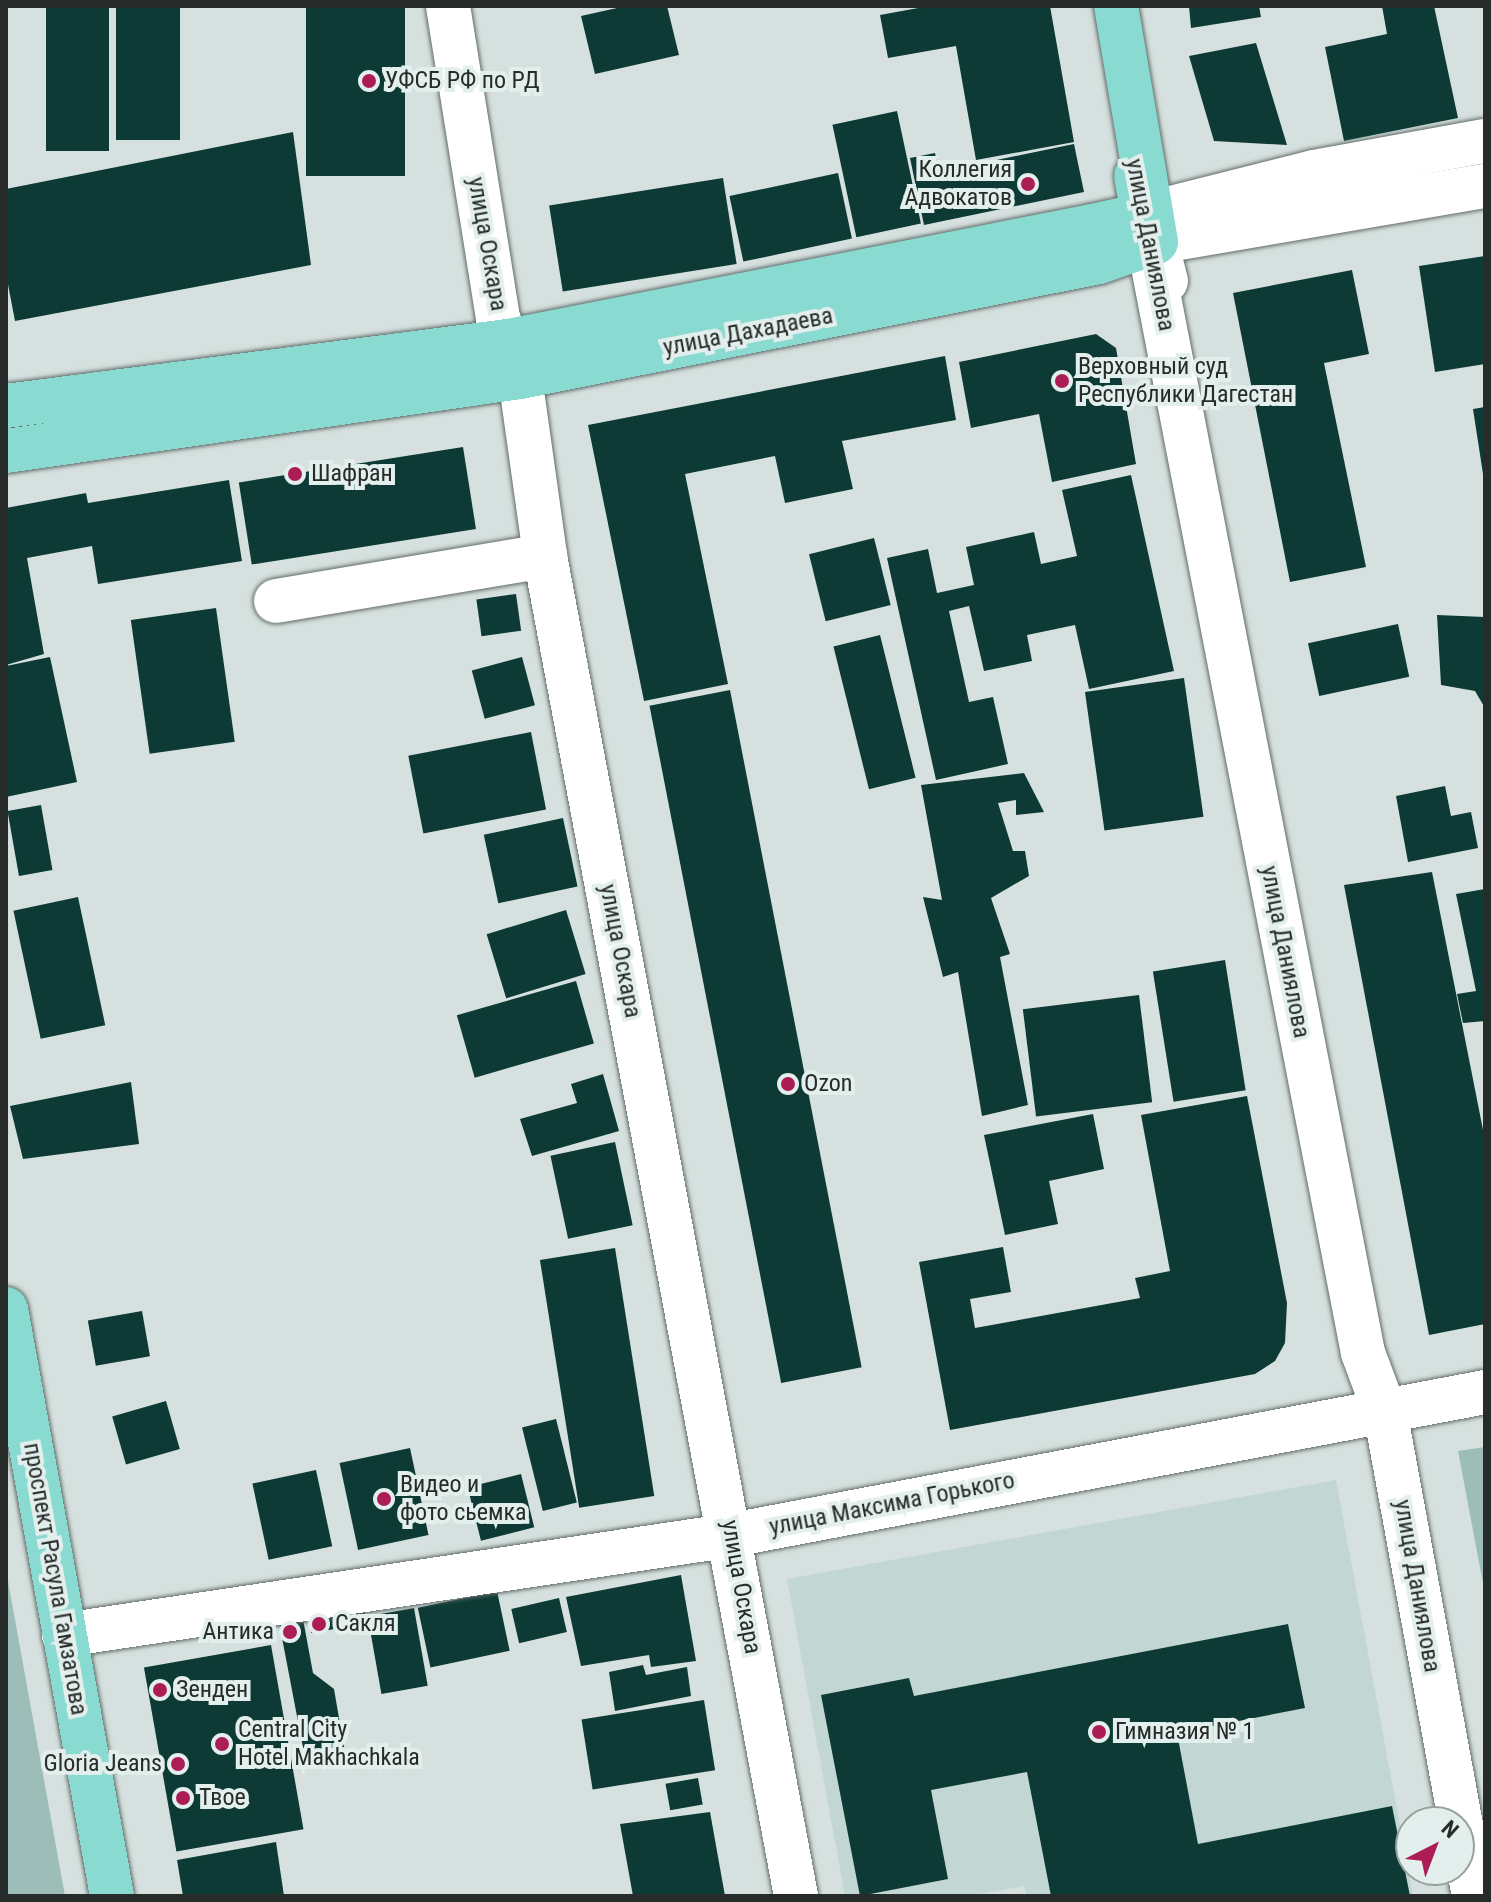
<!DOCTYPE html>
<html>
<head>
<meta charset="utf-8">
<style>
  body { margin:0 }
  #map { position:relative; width:1491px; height:1902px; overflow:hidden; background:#d6e1df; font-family:"Roboto Condensed",sans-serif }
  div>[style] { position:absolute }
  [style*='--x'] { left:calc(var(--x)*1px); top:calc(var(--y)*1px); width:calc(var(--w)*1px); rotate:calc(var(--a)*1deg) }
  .built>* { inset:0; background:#c2d6d3 }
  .green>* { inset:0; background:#9dbdb8 }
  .building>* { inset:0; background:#0d3a34; transform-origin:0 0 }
  .roads { filter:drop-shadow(0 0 2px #626c6a) drop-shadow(0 0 2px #626c6a) }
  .minor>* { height:44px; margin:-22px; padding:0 22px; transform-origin:22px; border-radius:22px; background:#fff }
  .major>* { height:44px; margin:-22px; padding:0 22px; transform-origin:22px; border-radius:22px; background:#89dad1 }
  .dots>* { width:22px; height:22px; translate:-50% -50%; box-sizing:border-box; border:4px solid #e3efec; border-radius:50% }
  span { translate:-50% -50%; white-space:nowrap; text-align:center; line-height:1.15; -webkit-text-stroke:8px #e3efec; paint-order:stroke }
  .poi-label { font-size:24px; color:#272b2a }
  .left { translate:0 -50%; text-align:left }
  .right { translate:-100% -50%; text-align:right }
  .street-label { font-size:24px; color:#272b2a }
  .frame { position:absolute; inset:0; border:8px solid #272b2a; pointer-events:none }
  .north { position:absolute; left:1395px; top:1806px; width:80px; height:80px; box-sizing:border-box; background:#e3efec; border:2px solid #98a19e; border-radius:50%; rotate:42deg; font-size:22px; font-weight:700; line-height:32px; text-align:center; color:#272b2a }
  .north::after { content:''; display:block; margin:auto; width:28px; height:36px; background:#ac1d56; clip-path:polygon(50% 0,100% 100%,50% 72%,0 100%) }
</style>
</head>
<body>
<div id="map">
  <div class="built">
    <i style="clip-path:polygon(1336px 1480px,1413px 1896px,1027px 1896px,1024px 1886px,966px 1896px,845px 1896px,787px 1579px)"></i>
  </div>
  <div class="green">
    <i style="clip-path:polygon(1485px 1447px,1485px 1594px,1458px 1451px)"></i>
    <i style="clip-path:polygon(6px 1570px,65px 1896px,6px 1896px)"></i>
  </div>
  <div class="building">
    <i style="left:46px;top:6px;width:63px;height:145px"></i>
    <i style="left:116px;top:6px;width:64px;height:134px"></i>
    <i style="left:306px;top:6px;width:99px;height:170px"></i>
    <i style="clip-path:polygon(626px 6px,667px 6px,679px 55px,595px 74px,581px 16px)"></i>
    <i style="clip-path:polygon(929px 6px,1050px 6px,1074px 142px,976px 160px,956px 46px,888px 58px,880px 15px)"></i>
    <i style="clip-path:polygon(1189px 6px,1259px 6px,1261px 17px,1191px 28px)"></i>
    <i style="clip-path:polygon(1382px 6px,1434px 6px,1458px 118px,1344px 141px,1325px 47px,1387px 34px)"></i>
    <i style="clip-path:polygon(1256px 43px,1287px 145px,1214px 141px,1189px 56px)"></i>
    <i style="left:897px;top:111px;width:115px;height:66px;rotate:78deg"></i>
    <i style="clip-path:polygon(293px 132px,311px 265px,15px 321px,6px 274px,6px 189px)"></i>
    <i style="clip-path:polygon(1074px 144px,1084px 192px,924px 225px,910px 158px,935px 153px,939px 172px)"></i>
    <i style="left:838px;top:173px;width:67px;height:111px;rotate:78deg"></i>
    <i style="left:723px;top:178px;width:87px;height:176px;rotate:81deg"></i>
    <i style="clip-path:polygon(1485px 256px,1485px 364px,1435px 372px,1419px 266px)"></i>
    <i style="clip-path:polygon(1352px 270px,1369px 354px,1324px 363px,1366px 567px,1290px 582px,1233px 293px)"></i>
    <i style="clip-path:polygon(1096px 334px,1116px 348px,1136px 464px,1052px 482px,1039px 414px,971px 428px,959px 362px)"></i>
    <i style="clip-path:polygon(945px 356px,956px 420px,842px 441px,853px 489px,785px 503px,775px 456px,685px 474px,728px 684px,644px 701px,588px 425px)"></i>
    <i style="clip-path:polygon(1485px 407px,1485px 474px,1483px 474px,1473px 409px)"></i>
    <i style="left:463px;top:447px;width:83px;height:227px;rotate:81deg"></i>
    <i style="clip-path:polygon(1131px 475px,1174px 671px,1089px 689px,1075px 625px,1027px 635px,1032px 661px,984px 671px,969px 606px,949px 611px,969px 702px,993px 697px,1008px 764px,936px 780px,887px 558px,928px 549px,937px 593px,974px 585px,966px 547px,1034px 532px,1041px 564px,1077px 556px,1062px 490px)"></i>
    <i style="clip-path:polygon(229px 480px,242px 561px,98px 584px,92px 546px,27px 558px,44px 654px,6px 665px,6px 508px,86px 493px,88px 503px)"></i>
    <i style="left:874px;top:538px;width:69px;height:67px;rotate:76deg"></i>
    <i style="left:516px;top:594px;width:37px;height:40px;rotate:82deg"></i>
    <i style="left:216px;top:608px;width:135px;height:86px;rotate:82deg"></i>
    <i style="clip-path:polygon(1437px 615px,1485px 617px,1485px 708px,1475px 691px,1441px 685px)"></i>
    <i style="left:1398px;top:624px;width:54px;height:92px;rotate:78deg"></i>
    <i style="left:880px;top:635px;width:147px;height:48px;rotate:76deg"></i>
    <i style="clip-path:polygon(50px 657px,77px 782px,6px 797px,6px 666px)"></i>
    <i style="left:522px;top:657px;width:50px;height:52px;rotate:75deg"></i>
    <i style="left:1184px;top:678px;width:140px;height:100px;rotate:82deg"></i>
    <i style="left:730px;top:690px;width:690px;height:82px;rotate:79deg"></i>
    <i style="left:531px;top:732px;width:79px;height:125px;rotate:79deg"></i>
    <i style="clip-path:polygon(1024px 773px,1044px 812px,1016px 815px,1016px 800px,998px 803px,1013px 851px,1025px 851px,1029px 876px,991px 898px,1010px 954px,1000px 957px,1028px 1105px,982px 1116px,958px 972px,943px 977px,923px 897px,942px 900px,921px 785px)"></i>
    <i style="clip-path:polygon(1445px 786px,1451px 816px,1471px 812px,1478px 848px,1408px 862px,1396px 796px)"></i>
    <i style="left:41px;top:805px;width:66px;height:34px;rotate:80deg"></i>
    <i style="left:563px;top:818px;width:70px;height:81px;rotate:78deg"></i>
    <i style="clip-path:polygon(1432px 872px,1485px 1140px,1485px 1324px,1429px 1335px,1344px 885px)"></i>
    <i style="clip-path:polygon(1485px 889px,1485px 1021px,1463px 1023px,1457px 994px,1476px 991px,1456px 894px)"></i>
    <i style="left:78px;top:897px;width:131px;height:66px;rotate:78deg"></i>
    <i style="left:566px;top:910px;width:67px;height:83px;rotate:73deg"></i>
    <i style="left:1225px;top:960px;width:132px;height:73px;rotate:81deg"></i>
    <i style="left:576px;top:981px;width:65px;height:124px;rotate:74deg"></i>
    <i style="left:1139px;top:995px;width:108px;height:117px;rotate:83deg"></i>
    <i style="clip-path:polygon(603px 1074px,619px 1131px,532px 1156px,520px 1119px,577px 1103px,571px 1084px)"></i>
    <i style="clip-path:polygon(131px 1082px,139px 1144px,23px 1159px,10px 1106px)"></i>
    <i style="clip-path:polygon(1247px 1096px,1287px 1303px,1285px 1343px,1275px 1361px,1255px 1374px,950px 1430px,919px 1262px,1003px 1247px,1011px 1292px,970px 1299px,975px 1328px,1140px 1298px,1135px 1278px,1170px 1271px,1141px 1115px)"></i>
    <i style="clip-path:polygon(1093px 1114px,1104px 1169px,1049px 1181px,1058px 1224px,1005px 1235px,984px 1135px)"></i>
    <i style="left:615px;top:1142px;width:85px;height:66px;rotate:78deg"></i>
    <i style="left:615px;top:1248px;width:251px;height:76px;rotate:81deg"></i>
    <i style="left:142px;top:1311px;width:46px;height:55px;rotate:80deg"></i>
    <i style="left:166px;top:1401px;width:50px;height:56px;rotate:74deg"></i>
    <i style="left:556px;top:1419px;width:86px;height:35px;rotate:76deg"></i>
    <i style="left:410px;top:1448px;width:89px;height:72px;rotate:78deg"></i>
    <i style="left:316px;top:1470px;width:78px;height:65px;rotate:78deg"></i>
    <i style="left:521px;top:1474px;width:55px;height:55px;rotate:76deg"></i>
    <i style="clip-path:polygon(681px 1575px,696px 1661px,651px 1667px,649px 1655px,581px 1666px,566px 1597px)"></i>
    <i style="left:497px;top:1591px;width:61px;height:81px;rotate:78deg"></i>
    <i style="left:559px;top:1598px;width:35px;height:49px;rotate:77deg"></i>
    <i style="left:414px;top:1608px;width:79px;height:47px;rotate:80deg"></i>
    <i style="left:364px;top:1609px;width:17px;height:27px;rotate:80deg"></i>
    <i style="left:333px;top:1612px;width:17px;height:25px;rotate:80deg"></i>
    <i style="clip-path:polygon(303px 1619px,313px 1673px,334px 1689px,344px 1747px,304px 1753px,279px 1622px)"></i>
    <i style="clip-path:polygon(1288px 1624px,1305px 1708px,1177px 1733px,1198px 1844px,1392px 1806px,1410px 1896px,1051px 1896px,1027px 1772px,931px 1790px,948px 1879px,860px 1896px,821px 1695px,909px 1678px,914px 1696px)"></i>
    <i style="left:271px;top:1645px;width:187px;height:129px;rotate:80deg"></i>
    <i style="clip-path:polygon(643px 1665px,646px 1675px,687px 1667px,691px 1696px,615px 1711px,609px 1672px)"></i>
    <i style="left:704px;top:1700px;width:71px;height:124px;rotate:81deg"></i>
    <i style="left:698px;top:1778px;width:27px;height:33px;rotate:80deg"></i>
    <i style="clip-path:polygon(710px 1812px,725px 1896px,633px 1896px,620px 1824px)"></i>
    <i style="clip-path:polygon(276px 1842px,284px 1896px,183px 1896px,177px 1860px)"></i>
  </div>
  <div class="roads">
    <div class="minor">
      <i style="--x:448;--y:6;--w:316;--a:80.9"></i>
      <i style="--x:498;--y:318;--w:63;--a:69.6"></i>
      <i style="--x:520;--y:377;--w:181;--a:82"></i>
      <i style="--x:545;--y:556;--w:1363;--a:79.39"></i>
      <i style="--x:1166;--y:281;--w:40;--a:-104.4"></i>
      <i style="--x:1156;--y:242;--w:334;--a:-9.7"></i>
      <i style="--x:276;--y:601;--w:273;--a:-9.5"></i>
      <i style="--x:64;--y:1635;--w:675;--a:-8.51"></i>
      <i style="--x:732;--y:1535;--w:766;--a:-10.75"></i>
      <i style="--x:1474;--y:1896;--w:492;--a:-100.4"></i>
      <i style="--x:1385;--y:1412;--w:63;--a:-110.4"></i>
      <i style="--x:1363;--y:1353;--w:1159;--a:-100.94"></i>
      <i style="--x:1143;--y:215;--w:176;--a:-14.1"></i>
      <i style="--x:1314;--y:172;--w:174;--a:-10.3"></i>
    </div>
    <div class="major">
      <i style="--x:6;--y:406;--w:506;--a:-7.38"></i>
      <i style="--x:508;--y:341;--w:595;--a:-11.14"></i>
      <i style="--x:1092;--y:226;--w:52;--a:-12.2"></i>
      <i style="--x:1143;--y:215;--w:40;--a:-100"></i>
      <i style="--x:6;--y:451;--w:519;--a:-8.19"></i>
      <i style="--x:520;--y:377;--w:590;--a:-11.23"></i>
      <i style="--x:1099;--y:262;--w:60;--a:-19.3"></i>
      <i style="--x:1156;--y:242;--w:239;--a:-99.6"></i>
      <i style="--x:6;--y:1309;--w:596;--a:79.76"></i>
    </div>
  </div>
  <div class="dots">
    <i style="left:369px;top:81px;background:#ac1d56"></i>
    <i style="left:1028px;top:184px;background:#ac1d56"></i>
    <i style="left:1062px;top:381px;background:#ac1d56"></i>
    <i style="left:295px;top:474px;background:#ac1d56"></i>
    <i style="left:788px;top:1084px;background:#ac1d56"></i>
    <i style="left:384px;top:1499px;background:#ac1d56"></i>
    <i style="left:319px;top:1624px;background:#ac1d56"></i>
    <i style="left:290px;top:1632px;background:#ac1d56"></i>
    <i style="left:160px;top:1690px;background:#ac1d56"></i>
    <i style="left:1099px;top:1732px;background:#ac1d56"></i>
    <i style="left:222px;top:1744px;background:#ac1d56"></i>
    <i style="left:178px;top:1764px;background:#ac1d56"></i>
    <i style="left:183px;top:1798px;background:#ac1d56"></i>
  </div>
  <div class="poi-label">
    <span class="left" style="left:385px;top:81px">УФСБ РФ по РД</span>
    <span class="right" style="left:1012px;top:184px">Коллегия<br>Адвокатов</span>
    <span class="left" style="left:1078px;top:381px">Верховный суд<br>Республики Дагестан</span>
    <span class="left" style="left:311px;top:474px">Шафран</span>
    <span class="left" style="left:804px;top:1084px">Ozon</span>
    <span class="left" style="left:400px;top:1499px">Видео и<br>фото сьемка</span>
    <span class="left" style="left:335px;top:1624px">Сакля</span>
    <span class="right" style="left:274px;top:1632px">Антика</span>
    <span class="left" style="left:176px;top:1690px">Зенден</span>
    <span class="left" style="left:238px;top:1744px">Central City<br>Hotel Makhachkala</span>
    <span class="left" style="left:1115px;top:1732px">Гимназия № 1</span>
    <span class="right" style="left:162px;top:1764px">Gloria Jeans</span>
    <span class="left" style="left:199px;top:1798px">Твое</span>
  </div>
  <div class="street-label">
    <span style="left:487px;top:244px;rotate:80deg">улица Оскара</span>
    <span style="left:1150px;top:245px;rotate:79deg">улица Даниялова</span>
    <span style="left:748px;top:332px;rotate:-11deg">улица Дахадаева</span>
    <span style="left:620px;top:951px;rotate:79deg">улица Оскара</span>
    <span style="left:1285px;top:952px;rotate:79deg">улица Даниялова</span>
    <span style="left:892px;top:1504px;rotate:-11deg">улица Максима Горького</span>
    <span style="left:55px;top:1579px;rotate:80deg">проспект Расула Гамзатова</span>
    <span style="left:1417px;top:1586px;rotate:80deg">улица Даниялова</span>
    <span style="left:741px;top:1587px;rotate:80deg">улица Оскара</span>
  </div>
  <div class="frame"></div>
  <div class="north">N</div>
</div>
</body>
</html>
